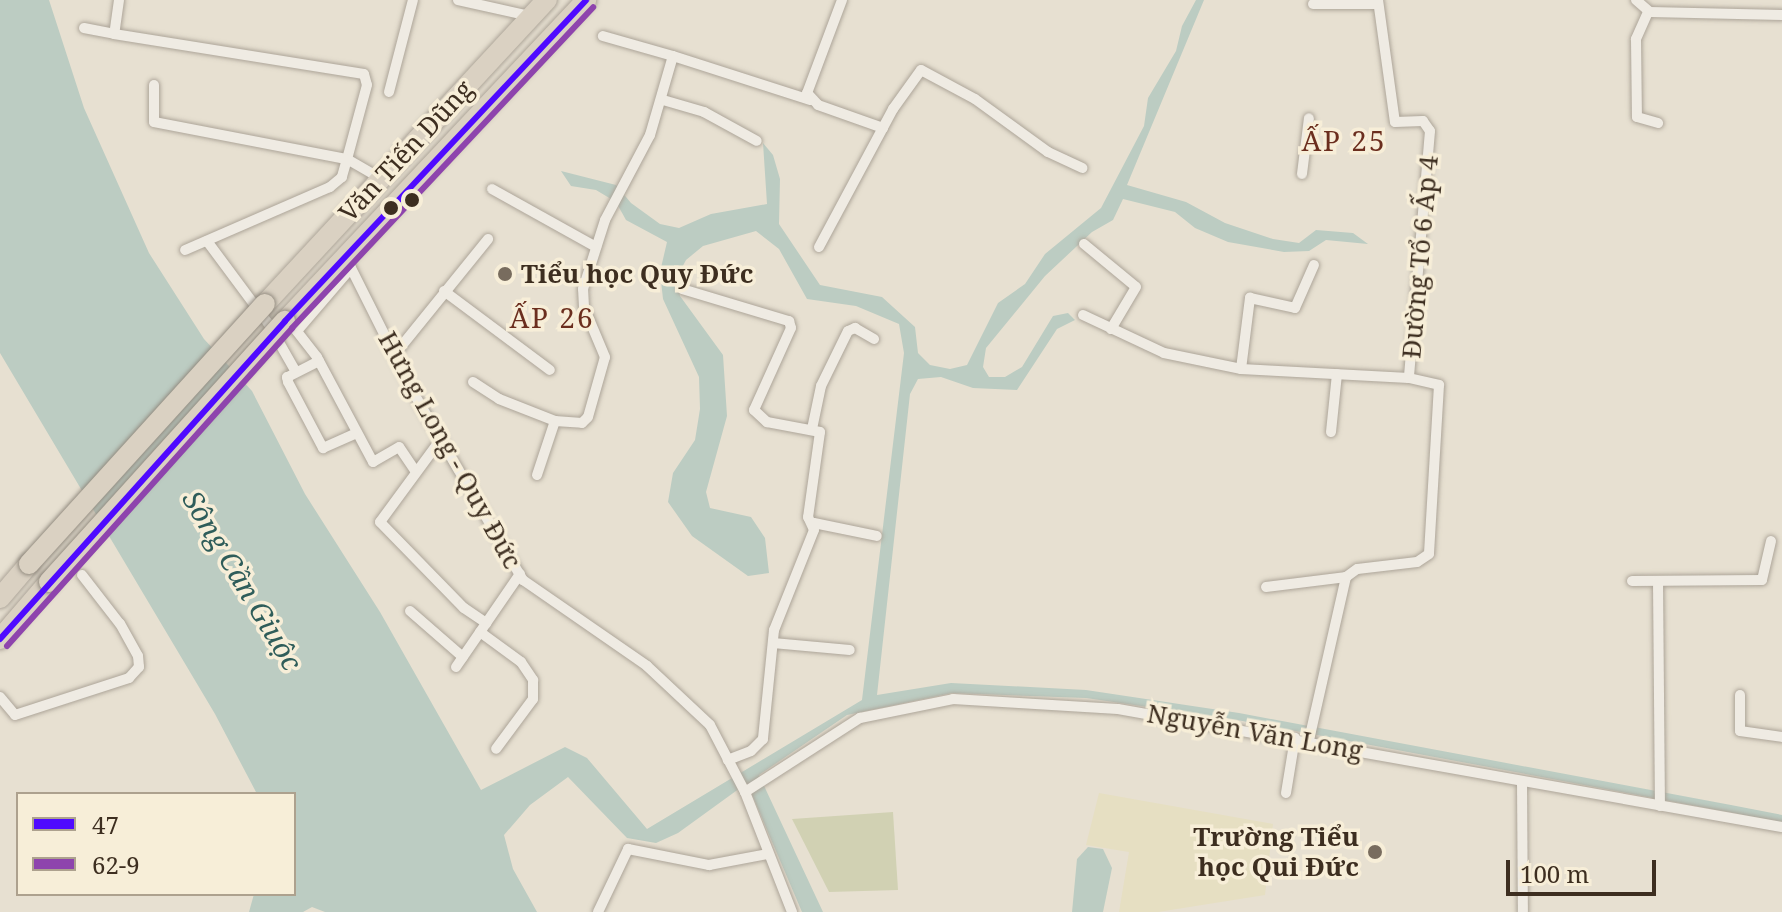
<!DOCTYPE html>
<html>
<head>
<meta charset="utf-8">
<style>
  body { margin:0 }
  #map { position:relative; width:1782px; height:912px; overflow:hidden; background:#e7e0d1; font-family:"Noto Serif",serif }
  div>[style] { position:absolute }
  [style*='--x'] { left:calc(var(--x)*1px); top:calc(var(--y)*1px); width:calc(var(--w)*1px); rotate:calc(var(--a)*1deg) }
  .farmland>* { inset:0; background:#e6dfc2 }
  .cemetery>* { inset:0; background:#d1d1b3 }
  .water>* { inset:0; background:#bcccc2 }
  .roads { filter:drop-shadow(0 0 2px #ada599) drop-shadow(0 0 2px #ada599) }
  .street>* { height:10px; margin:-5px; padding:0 5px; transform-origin:5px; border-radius:5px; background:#efebe3 }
  .highway>* { height:20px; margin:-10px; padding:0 10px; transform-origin:10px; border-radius:10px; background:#dad1c2 }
  .bridges { filter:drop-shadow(0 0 2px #928b80) drop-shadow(0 0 2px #928b80) }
  .highway-bridge>* { height:20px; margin:-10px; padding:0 10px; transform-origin:10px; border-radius:10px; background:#dad1c2 }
  .bus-1>* { height:6px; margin:-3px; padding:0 3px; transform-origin:3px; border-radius:3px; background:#4f0aff }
  .bus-2>* { height:6px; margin:-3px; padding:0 3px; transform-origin:3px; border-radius:3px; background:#8e44ad }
  .dots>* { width:22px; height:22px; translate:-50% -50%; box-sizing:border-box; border:4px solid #f7eed8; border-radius:50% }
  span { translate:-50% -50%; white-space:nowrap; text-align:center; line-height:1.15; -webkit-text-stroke:7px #f7eed8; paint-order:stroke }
  .street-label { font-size:26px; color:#3d2e20 }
  .poi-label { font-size:26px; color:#3d2e20; font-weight:700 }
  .left { translate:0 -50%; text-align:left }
  .right { translate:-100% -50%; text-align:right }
  .neighbourhood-label { font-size:28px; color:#6b2e1e; letter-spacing:2px }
  .water-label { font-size:28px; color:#2f5d5a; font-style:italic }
  .legend { position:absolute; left:16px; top:792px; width:280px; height:104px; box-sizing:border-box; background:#f7eed8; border:2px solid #ada18e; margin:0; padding:10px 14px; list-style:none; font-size:24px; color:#3d2e20 }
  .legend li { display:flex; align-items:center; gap:16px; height:40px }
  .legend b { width:40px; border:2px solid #ada18e }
  .scale { position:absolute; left:1506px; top:860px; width:150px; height:36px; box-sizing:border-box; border:4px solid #3d2e20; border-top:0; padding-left:10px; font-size:24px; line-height:28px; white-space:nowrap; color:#3d2e20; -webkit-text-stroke:6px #f7eed8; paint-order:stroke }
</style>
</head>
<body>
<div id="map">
  <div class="farmland">
    <i style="clip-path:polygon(1099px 793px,1273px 824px,1265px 895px,1158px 912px,1119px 912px,1129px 852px,1086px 845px)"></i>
  </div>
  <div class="cemetery">
    <i style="clip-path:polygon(893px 812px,898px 890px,829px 892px,792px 819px)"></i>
  </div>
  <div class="water">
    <i style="clip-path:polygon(0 0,49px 0,84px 108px,149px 253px,204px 339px,252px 391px,305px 494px,380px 612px,481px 790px,565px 747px,587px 758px,647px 829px,862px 700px,904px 353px,899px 324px,856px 306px,807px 299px,779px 249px,756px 231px,703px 246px,686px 260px,677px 277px,680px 296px,723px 355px,727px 416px,706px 492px,710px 508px,751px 517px,765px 538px,769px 573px,748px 576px,692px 536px,668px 502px,673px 473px,695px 440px,700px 409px,699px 377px,663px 299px,660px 272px,667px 242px,626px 220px,616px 202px,596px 190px,571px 186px,561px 171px,616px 185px,631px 203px,660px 224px,679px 228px,711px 214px,767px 204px,763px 143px,773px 155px,780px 179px,779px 224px,820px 285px,882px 297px,915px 327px,918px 353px,930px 365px,950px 369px,967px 365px,998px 303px,1025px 284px,1045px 254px,1101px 208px,1144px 126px,1148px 98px,1176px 51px,1182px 26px,1196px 0,1204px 0,1127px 185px,1186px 202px,1225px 223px,1273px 239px,1299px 243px,1316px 230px,1353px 233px,1368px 244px,1326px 240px,1309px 251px,1284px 252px,1228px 242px,1195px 228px,1175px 212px,1123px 199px,1113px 220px,1092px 232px,1045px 276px,986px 348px,983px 367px,989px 377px,1005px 377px,1022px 367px,1053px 316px,1068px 313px,1075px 320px,1057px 329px,1017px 390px,973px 388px,941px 377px,918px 379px,910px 394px,877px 695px,951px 683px,1086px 690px,1239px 713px,1731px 805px,1782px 815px,1782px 822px,1237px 720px,1086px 698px,952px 693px,847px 715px,759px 775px,823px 912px,802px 912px,747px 783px,678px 833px,656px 843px,627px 838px,568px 777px,530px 805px,504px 835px,513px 869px,537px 912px,325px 912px,312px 907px,303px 912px,249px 912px,254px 894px,294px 894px,294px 794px,257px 794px,215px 714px,0 353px)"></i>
    <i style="clip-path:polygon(1088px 847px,1103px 849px,1112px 868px,1103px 912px,1072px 912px,1077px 859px)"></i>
  </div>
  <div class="roads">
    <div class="street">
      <i style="--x:119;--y:0;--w:34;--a:98"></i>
      <i style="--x:114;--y:34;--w:253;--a:9.1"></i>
      <i style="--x:364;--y:74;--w:11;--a:75"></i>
      <i style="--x:367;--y:85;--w:77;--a:105.1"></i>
      <i style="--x:347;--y:159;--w:38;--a:30"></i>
      <i style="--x:458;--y:0;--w:74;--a:12.5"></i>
      <i style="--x:842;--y:0;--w:99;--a:110.6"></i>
      <i style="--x:807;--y:93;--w:16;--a:47"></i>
      <i style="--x:818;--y:105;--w:69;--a:19.5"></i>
      <i style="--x:1378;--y:0;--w:123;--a:82.1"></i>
      <i style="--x:1395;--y:122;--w:28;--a:-2"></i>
      <i style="--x:1423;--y:121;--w:12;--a:55"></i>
      <i style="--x:1430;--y:131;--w:248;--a:94.9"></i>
      <i style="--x:1636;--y:0;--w:18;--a:41"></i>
      <i style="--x:1650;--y:12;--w:132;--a:1.3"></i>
      <i style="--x:1313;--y:4;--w:65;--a:0"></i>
      <i style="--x:1648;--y:12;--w:30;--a:114"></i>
      <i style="--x:1636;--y:39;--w:78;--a:89.3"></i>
      <i style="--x:1637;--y:117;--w:22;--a:16"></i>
      <i style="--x:84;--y:28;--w:31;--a:11"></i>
      <i style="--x:673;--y:56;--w:144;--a:17.8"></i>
      <i style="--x:154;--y:85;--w:37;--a:90"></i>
      <i style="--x:154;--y:122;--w:197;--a:10.9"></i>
      <i style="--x:347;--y:159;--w:19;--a:106"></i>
      <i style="--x:342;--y:177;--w:16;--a:140"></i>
      <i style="--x:330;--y:187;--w:158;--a:156.5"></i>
      <i style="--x:389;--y:92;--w:95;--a:-75.4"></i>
      <i style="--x:663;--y:100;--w:43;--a:16.3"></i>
      <i style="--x:704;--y:112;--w:60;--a:28.7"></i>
      <i style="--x:1302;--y:174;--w:56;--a:-82.9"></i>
      <i style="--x:492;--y:189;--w:119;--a:29.1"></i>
      <i style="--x:207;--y:241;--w:102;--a:53.4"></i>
      <i style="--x:268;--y:323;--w:56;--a:60.3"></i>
      <i style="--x:1084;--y:244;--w:67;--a:39.6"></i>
      <i style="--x:1136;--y:287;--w:49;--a:120.8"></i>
      <i style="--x:819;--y:247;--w:157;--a:-61.8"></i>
      <i style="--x:893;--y:109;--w:48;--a:-54.3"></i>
      <i style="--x:921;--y:70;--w:61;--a:28.2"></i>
      <i style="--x:975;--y:99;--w:90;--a:36"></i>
      <i style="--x:1048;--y:152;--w:38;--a:25"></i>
      <i style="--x:682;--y:289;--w:112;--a:16.7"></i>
      <i style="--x:789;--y:321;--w:7;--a:74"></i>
      <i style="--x:791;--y:328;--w:90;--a:114.3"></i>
      <i style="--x:754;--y:410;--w:18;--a:43"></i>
      <i style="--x:767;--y:422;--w:54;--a:10.7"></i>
      <i style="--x:820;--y:432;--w:86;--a:98"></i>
      <i style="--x:808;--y:517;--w:14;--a:65"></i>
      <i style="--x:814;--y:530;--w:108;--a:111.8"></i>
      <i style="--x:774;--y:630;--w:110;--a:95.8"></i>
      <i style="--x:763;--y:739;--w:17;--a:135"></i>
      <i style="--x:751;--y:751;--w:25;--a:159"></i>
      <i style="--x:444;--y:291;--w:132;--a:36.7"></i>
      <i style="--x:1083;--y:315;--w:89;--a:25.1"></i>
      <i style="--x:1164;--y:353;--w:79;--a:11.7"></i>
      <i style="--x:1241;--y:369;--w:168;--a:3.1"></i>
      <i style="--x:1409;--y:378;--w:31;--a:13"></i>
      <i style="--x:1439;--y:385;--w:169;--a:93.4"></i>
      <i style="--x:1429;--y:554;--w:14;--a:146"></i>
      <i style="--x:1417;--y:562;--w:60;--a:173.3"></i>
      <i style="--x:1357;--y:569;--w:14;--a:144"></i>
      <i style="--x:1346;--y:577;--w:167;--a:102.8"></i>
      <i style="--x:395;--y:354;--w:148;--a:-51"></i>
      <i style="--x:319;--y:361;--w:36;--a:153"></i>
      <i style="--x:287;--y:377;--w:5;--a:79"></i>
      <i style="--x:288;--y:382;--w:75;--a:62.1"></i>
      <i style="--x:323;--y:448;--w:36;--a:-24"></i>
      <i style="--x:1241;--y:369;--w:72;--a:-82.8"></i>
      <i style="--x:1250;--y:298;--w:46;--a:12.5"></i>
      <i style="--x:1295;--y:308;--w:47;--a:-66.2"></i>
      <i style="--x:473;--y:382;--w:31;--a:33"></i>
      <i style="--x:499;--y:399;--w:60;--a:21.4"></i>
      <i style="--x:812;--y:429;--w:44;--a:-78.2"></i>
      <i style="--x:821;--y:386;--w:61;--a:-63.9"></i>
      <i style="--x:848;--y:331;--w:8;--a:-23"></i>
      <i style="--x:855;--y:328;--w:22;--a:30"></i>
      <i style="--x:1331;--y:432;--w:58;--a:-84.1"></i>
      <i style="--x:441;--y:439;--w:103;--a:126.3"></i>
      <i style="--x:380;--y:522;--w:120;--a:45.7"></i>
      <i style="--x:464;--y:608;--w:27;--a:34"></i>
      <i style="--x:416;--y:472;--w:30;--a:-124"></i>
      <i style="--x:399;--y:447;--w:30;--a:150"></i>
      <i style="--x:373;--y:462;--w:119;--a:-118.1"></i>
      <i style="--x:317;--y:357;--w:33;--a:-128"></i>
      <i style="--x:297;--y:331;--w:83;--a:-49.4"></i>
      <i style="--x:351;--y:268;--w:139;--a:63.4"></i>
      <i style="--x:413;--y:392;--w:218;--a:59.7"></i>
      <i style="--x:523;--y:580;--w:151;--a:34.7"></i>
      <i style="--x:647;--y:666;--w:86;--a:43.1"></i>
      <i style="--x:710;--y:725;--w:76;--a:62.4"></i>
      <i style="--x:745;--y:792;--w:129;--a:68.6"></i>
      <i style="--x:537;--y:475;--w:57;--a:-71.6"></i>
      <i style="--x:555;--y:421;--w:27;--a:4"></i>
      <i style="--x:582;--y:423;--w:8;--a:-45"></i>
      <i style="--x:588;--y:417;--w:62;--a:-74.2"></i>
      <i style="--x:605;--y:357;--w:54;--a:-112.8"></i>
      <i style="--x:584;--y:307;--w:18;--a:-93"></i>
      <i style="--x:583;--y:289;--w:72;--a:-72.3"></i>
      <i style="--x:605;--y:220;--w:96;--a:-62.1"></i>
      <i style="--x:650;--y:135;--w:82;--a:-73.8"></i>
      <i style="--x:673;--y:56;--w:73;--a:-164.1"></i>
      <i style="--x:814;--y:523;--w:64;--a:11.7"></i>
      <i style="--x:1632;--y:581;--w:130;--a:-0.4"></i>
      <i style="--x:1762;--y:580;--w:40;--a:-77"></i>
      <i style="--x:1658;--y:581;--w:225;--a:89.5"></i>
      <i style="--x:1266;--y:587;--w:81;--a:-7.1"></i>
      <i style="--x:410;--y:611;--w:70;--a:41"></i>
      <i style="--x:480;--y:632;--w:51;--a:36.2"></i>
      <i style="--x:521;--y:662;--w:22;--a:56"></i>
      <i style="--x:533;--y:680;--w:19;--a:90"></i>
      <i style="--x:533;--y:699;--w:62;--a:126.5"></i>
      <i style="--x:773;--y:643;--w:77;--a:5.2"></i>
      <i style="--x:456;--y:667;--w:113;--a:-55.5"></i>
      <i style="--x:1740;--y:695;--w:36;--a:90"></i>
      <i style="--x:1740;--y:731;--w:42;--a:8.1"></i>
      <i style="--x:0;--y:697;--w:23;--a:50"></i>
      <i style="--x:15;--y:715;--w:120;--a:-18"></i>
      <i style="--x:129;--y:678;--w:15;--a:-48"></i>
      <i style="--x:139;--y:667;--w:11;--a:-95"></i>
      <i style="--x:138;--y:656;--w:37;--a:-119"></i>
      <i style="--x:120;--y:624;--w:62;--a:-127.8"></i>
      <i style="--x:1522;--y:782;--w:130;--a:89.6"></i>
      <i style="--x:745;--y:792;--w:137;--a:-32.8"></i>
      <i style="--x:860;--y:718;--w:95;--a:-11.5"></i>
      <i style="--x:953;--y:699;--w:165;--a:3.5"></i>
      <i style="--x:1118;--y:709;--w:674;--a:10.08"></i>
      <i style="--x:1286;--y:793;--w:56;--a:-80.7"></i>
      <i style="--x:598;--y:912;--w:70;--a:-64.5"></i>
      <i style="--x:628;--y:849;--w:83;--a:11.2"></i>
      <i style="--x:709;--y:865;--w:59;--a:-10.7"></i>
    </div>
    <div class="highway">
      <i style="--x:265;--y:304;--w:415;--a:-47.2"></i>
      <i style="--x:285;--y:321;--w:440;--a:-46.8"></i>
      <i style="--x:0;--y:598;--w:45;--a:-49.5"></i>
      <i style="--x:0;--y:639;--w:75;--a:-49.3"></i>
    </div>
  </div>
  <div class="bridges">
    <div class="highway-bridge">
      <i style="--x:29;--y:564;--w:351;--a:-47.8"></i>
      <i style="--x:49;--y:582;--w:352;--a:-47.9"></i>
    </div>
  </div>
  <div class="bus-1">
    <i style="--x:0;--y:639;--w:427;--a:-48.1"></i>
    <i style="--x:285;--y:321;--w:440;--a:-46.8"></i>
  </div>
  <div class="bus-2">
    <i style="--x:7;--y:646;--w:427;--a:-48.1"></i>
    <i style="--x:292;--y:328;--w:440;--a:-46.8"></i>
  </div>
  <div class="dots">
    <i style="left:412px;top:200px;background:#3d2e20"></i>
    <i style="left:391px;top:208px;background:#3d2e20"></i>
    <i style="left:505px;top:274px;background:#786c5e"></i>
    <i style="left:1375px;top:852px;background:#786c5e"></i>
  </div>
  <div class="street-label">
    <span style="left:406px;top:151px;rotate:-47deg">Văn Tiến Dũng</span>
    <span style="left:1420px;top:257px;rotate:-85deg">Đường Tổ 6 Ấp 4</span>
    <span style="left:450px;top:450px;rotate:61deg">Hưng Long - Quy Đức</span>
    <span style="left:1255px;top:732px;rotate:10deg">Nguyễn Văn Long</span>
  </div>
  <div class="poi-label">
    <span class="left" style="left:521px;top:274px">Tiểu học Quy Đức</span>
    <span class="right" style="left:1359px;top:852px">Trường Tiểu<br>học Qui Đức</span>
  </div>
  <div class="neighbourhood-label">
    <span style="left:1344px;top:140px">ẤP 25</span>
    <span style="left:552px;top:317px">ẤP 26</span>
  </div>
  <div class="water-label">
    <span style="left:243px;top:580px;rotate:59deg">Sông Cần Giuộc</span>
  </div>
  <ul class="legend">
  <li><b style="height:10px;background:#4f0aff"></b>47</li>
  <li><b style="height:10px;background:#8e44ad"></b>62-9</li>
  </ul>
  <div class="scale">100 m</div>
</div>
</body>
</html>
